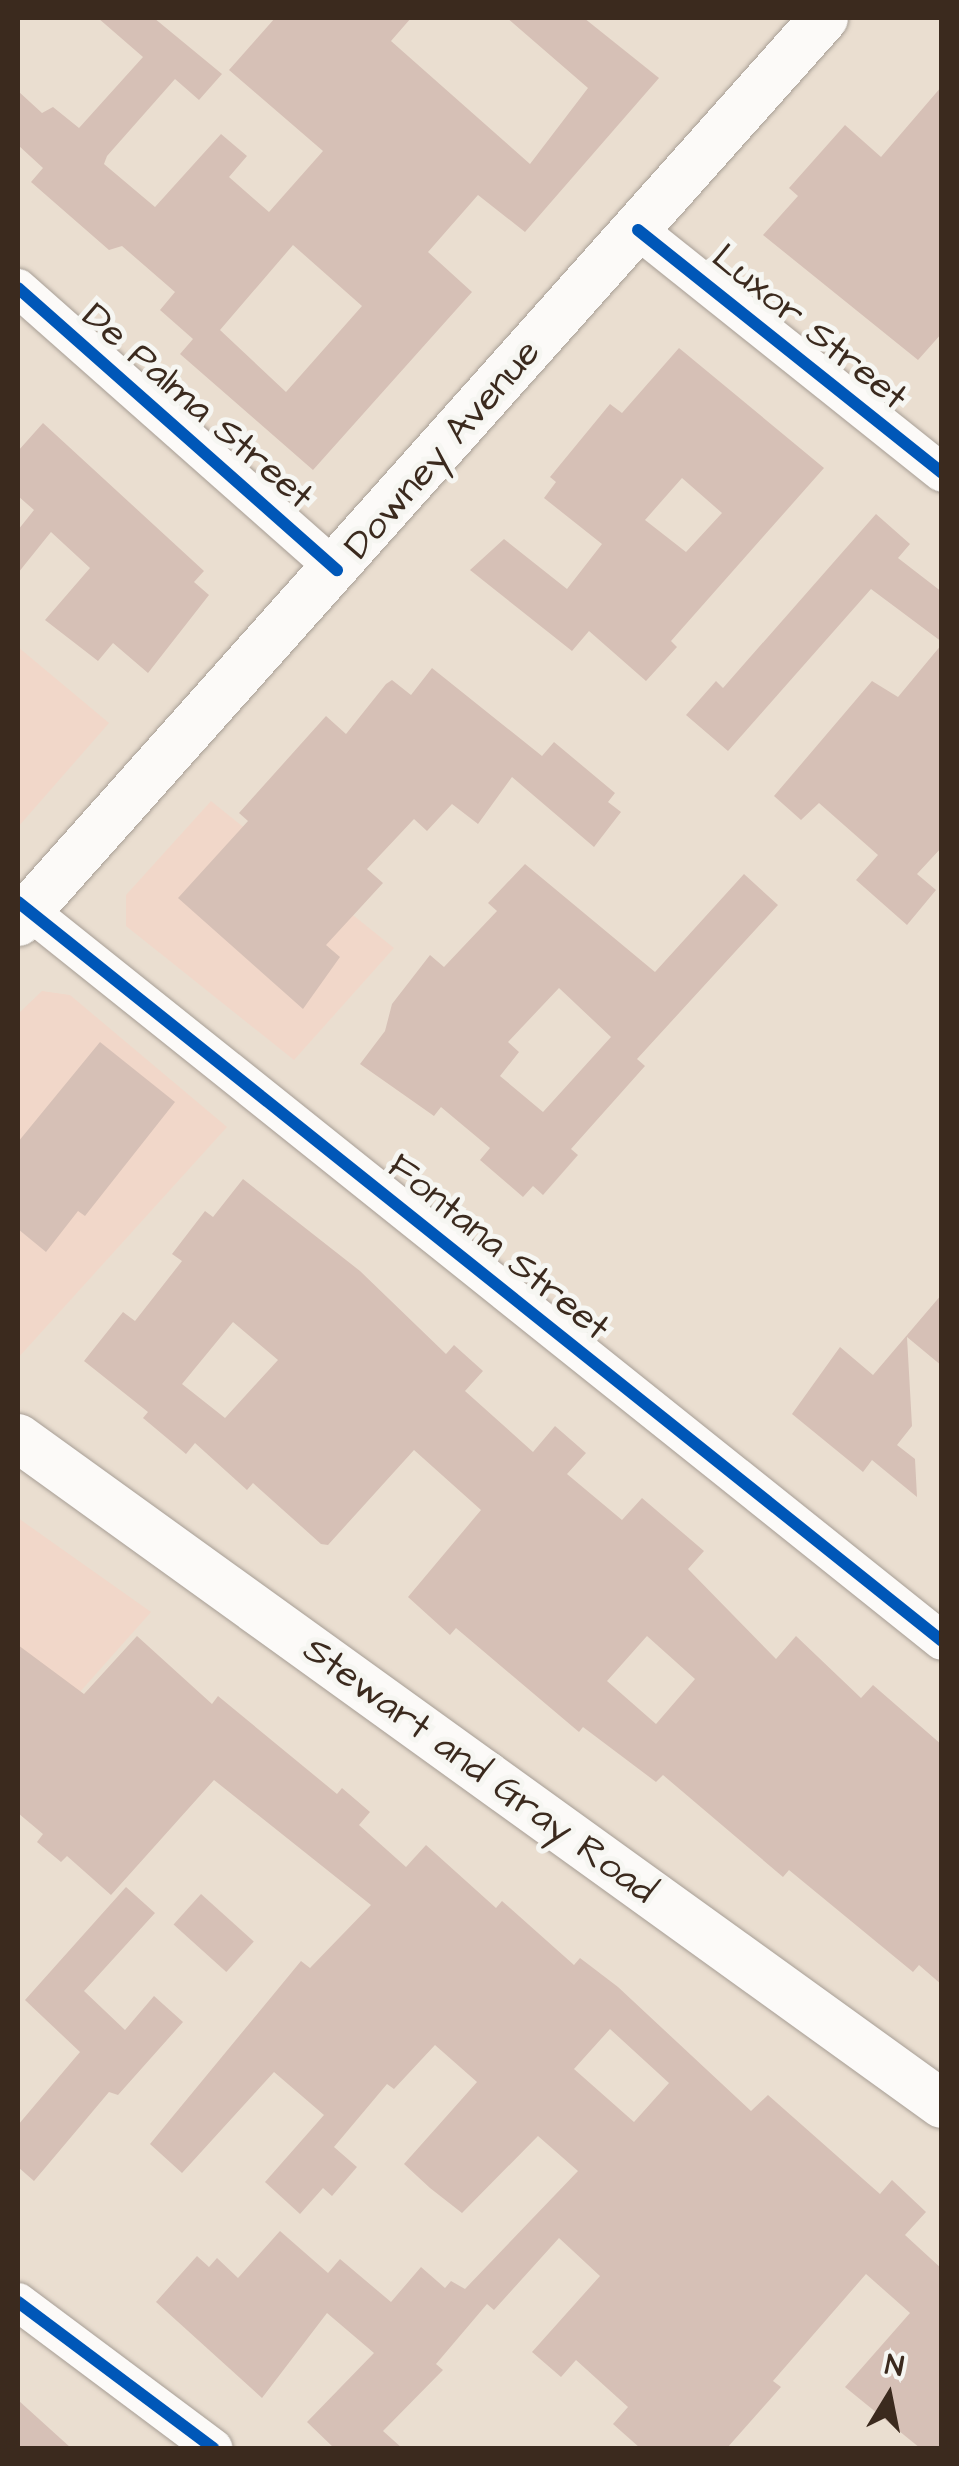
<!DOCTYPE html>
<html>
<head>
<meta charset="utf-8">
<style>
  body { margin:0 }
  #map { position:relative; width:959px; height:2466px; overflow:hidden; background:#eaded0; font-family:"Architects Daughter",sans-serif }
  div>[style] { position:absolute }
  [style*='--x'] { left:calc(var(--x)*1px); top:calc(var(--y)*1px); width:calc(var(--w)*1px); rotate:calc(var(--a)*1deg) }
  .built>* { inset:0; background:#f1d7c9 }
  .building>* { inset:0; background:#d6c0b6; transform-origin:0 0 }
  .roads { filter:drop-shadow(0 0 2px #a79e95) drop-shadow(0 0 2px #a79e95) }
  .minor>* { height:38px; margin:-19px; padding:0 19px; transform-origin:19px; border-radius:19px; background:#fcfaf8 }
  .major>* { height:48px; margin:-24px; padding:0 24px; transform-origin:24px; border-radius:24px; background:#fcfaf8 }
  .cycleway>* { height:12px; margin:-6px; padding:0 6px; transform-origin:6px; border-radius:6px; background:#0057b8 }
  span { translate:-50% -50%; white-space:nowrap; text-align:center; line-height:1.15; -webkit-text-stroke:10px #f6f6f2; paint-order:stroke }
  .street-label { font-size:38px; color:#3b2a1e }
  .frame { position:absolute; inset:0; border:20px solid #3b2a1e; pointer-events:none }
  .north { position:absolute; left:839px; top:2346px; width:100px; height:100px; -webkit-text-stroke:8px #f6f6f2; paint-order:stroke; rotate:10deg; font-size:28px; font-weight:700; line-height:40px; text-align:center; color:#3b2a1e }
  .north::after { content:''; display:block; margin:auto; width:35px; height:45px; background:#3b2a1e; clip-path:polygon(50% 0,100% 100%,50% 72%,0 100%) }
</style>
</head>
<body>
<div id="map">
  <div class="built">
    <i style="clip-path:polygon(18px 647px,109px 723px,18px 827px)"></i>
    <i style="clip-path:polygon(211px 801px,394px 948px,294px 1060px,126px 926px,126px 895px)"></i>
    <i style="clip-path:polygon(42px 991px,70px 995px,227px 1127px,18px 1358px,18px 1014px)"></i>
    <i style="clip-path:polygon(18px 1518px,151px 1612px,24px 1755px,18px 1749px)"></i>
  </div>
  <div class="building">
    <i style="clip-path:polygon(evenodd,98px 18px,154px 18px,222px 74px,199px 100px,175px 79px,107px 156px,104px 164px,155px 207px,221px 134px,247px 156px,229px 177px,269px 212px,323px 151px,229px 70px,275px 18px,411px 18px,391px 41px,530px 164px,588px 88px,507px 18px,584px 18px,659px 78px,525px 232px,478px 195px,428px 252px,472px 292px,313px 470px,180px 354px,193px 339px,160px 310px,175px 292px,122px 246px,109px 250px,31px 182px,43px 168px,18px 145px,18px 91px,42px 113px,53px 107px,79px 128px,143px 57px,98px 18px,293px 245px,362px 306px,286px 392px,220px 330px,293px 245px)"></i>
    <i style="clip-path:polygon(942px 86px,942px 333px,918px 360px,763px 235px,798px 196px,789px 188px,845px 125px,881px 157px)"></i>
    <i style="clip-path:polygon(evenodd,679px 348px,824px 468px,671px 641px,677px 647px,646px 681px,589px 631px,572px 651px,470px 570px,504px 539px,567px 589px,602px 544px,544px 498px,556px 482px,550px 477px,610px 404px,622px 413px,679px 348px,682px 478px,722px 513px,686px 552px,645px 520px,682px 478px)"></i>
    <i style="clip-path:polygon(43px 423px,204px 571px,194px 582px,209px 595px,148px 673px,113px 643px,98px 661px,45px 620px,90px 568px,51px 532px,18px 573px,18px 530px,34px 510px,18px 496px,18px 451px)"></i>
    <i style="clip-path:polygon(876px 514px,910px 544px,898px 558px,942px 592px,942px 642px,871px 589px,728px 751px,686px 715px,716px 681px,723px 688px)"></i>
    <i style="clip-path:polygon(942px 644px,942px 847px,917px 874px,936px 890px,907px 925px,856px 880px,878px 855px,819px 803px,801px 820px,774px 796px,872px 681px,898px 697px)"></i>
    <i style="clip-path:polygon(432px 668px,542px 756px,554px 742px,615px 793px,608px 802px,621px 812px,594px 847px,512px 777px,478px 824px,452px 804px,427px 831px,414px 819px,367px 869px,383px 883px,326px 945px,340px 957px,303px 1009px,178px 898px,248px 821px,239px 813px,326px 716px,346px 734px,386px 684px,392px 680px,411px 695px)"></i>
    <i style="clip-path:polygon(evenodd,525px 864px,655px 972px,744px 874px,778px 905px,637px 1059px,645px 1066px,571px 1149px,578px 1155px,543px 1195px,533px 1186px,523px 1197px,480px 1160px,490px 1148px,441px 1107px,434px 1116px,360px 1064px,385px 1031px,392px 1004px,430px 955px,444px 967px,497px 911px,488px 903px,525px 864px,559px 988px,611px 1037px,543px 1112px,500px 1076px,519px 1052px,508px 1042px,559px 988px)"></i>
    <i style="clip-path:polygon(100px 1042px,175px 1102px,85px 1216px,78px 1211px,46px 1252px,18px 1229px,18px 1142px)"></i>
    <i style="clip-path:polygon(evenodd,243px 1179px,360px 1271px,446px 1354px,454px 1345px,483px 1371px,465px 1391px,533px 1452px,555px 1426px,586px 1453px,567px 1474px,622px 1520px,642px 1498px,704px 1551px,688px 1569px,776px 1659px,796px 1636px,861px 1698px,873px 1685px,942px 1745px,942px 1985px,919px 1965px,913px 1972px,789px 1870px,783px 1877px,663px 1775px,656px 1782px,583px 1727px,579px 1732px,456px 1628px,450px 1635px,408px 1597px,481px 1510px,414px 1450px,328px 1545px,321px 1544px,253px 1483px,247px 1490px,195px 1443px,186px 1454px,143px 1418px,148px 1412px,84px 1361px,123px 1312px,135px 1321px,182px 1261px,172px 1254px,205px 1211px,213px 1217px,243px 1179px,233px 1322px,278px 1360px,225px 1418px,182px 1384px,233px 1322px,243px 1179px,647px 1636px,695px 1679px,656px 1724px,607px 1681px,647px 1636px)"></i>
    <i style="clip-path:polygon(942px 1294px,942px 1366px,907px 1337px,912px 1426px,897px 1445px,915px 1459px,917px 1497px,872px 1460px,863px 1472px,792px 1414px,840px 1347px,873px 1375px)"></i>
    <i style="clip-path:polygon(evenodd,137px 1636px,212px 1704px,218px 1696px,337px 1794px,342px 1788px,370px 1812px,359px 1825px,406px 1867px,426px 1845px,496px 1908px,502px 1901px,574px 1965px,580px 1958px,618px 1987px,751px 2111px,768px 2095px,880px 2194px,892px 2180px,926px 2212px,905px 2235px,942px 2269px,942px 2448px,920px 2448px,845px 2387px,910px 2313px,866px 2274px,773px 2381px,781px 2387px,727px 2448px,640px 2448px,613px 2424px,628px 2407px,576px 2360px,561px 2377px,532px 2352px,600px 2276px,559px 2238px,494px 2310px,487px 2304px,436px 2364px,443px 2370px,383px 2431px,402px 2448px,334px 2448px,307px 2422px,374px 2353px,327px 2313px,262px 2398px,156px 2302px,197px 2256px,209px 2267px,217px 2258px,238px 2278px,280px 2231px,328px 2273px,340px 2259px,391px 2302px,421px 2267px,445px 2288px,451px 2281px,465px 2289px,578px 2171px,538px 2136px,462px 2213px,430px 2188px,404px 2164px,477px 2082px,435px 2045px,394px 2089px,387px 2084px,334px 2147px,357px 2167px,332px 2196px,323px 2188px,300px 2214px,265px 2182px,324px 2115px,274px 2072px,182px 2173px,150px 2144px,301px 1961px,310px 1968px,371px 1905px,214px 1780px,111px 1895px,67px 1856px,61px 1862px,37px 1842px,43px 1834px,18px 1813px,18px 1645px,84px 1694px,137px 1636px,610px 2029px,669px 2083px,634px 2122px,574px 2069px,610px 2029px)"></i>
    <i style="clip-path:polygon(126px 1887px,155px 1913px,84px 1991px,125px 2030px,154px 1996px,183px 2022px,118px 2095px,109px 2092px,34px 2181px,18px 2167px,18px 2125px,80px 2052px,25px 2000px)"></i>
    <i style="left:201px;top:1894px;width:71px;height:41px;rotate:42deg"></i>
    <i style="clip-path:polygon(18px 2400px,71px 2448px,18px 2448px)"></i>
  </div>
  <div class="roads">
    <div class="minor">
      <i style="--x:638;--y:230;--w:389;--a:38.6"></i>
      <i style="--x:18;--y:288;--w:426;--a:41.5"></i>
      <i style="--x:18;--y:902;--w:1183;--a:38.65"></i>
      <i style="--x:18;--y:2302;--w:244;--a:36.8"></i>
    </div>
    <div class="major">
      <i style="--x:18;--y:922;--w:1211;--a:-48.28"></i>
      <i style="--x:18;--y:1438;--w:1139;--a:35.78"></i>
    </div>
  </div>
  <div class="cycleway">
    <i style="--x:638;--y:230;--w:389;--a:38.6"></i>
    <i style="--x:18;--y:288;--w:426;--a:41.5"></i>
    <i style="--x:18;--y:902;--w:1183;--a:38.65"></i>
    <i style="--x:18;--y:2302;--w:244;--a:36.8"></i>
  </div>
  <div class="street-label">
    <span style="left:809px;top:328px;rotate:39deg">Luxor Street</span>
    <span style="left:197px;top:407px;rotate:41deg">De Palma Street</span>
    <span style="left:443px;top:450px;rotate:-49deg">Downey Avenue</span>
    <span style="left:498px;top:1248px;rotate:39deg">Fontana Street</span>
    <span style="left:479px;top:1771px;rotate:36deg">Stewart and Gray Road</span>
  </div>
  <div class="frame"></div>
  <div class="north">N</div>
</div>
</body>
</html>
